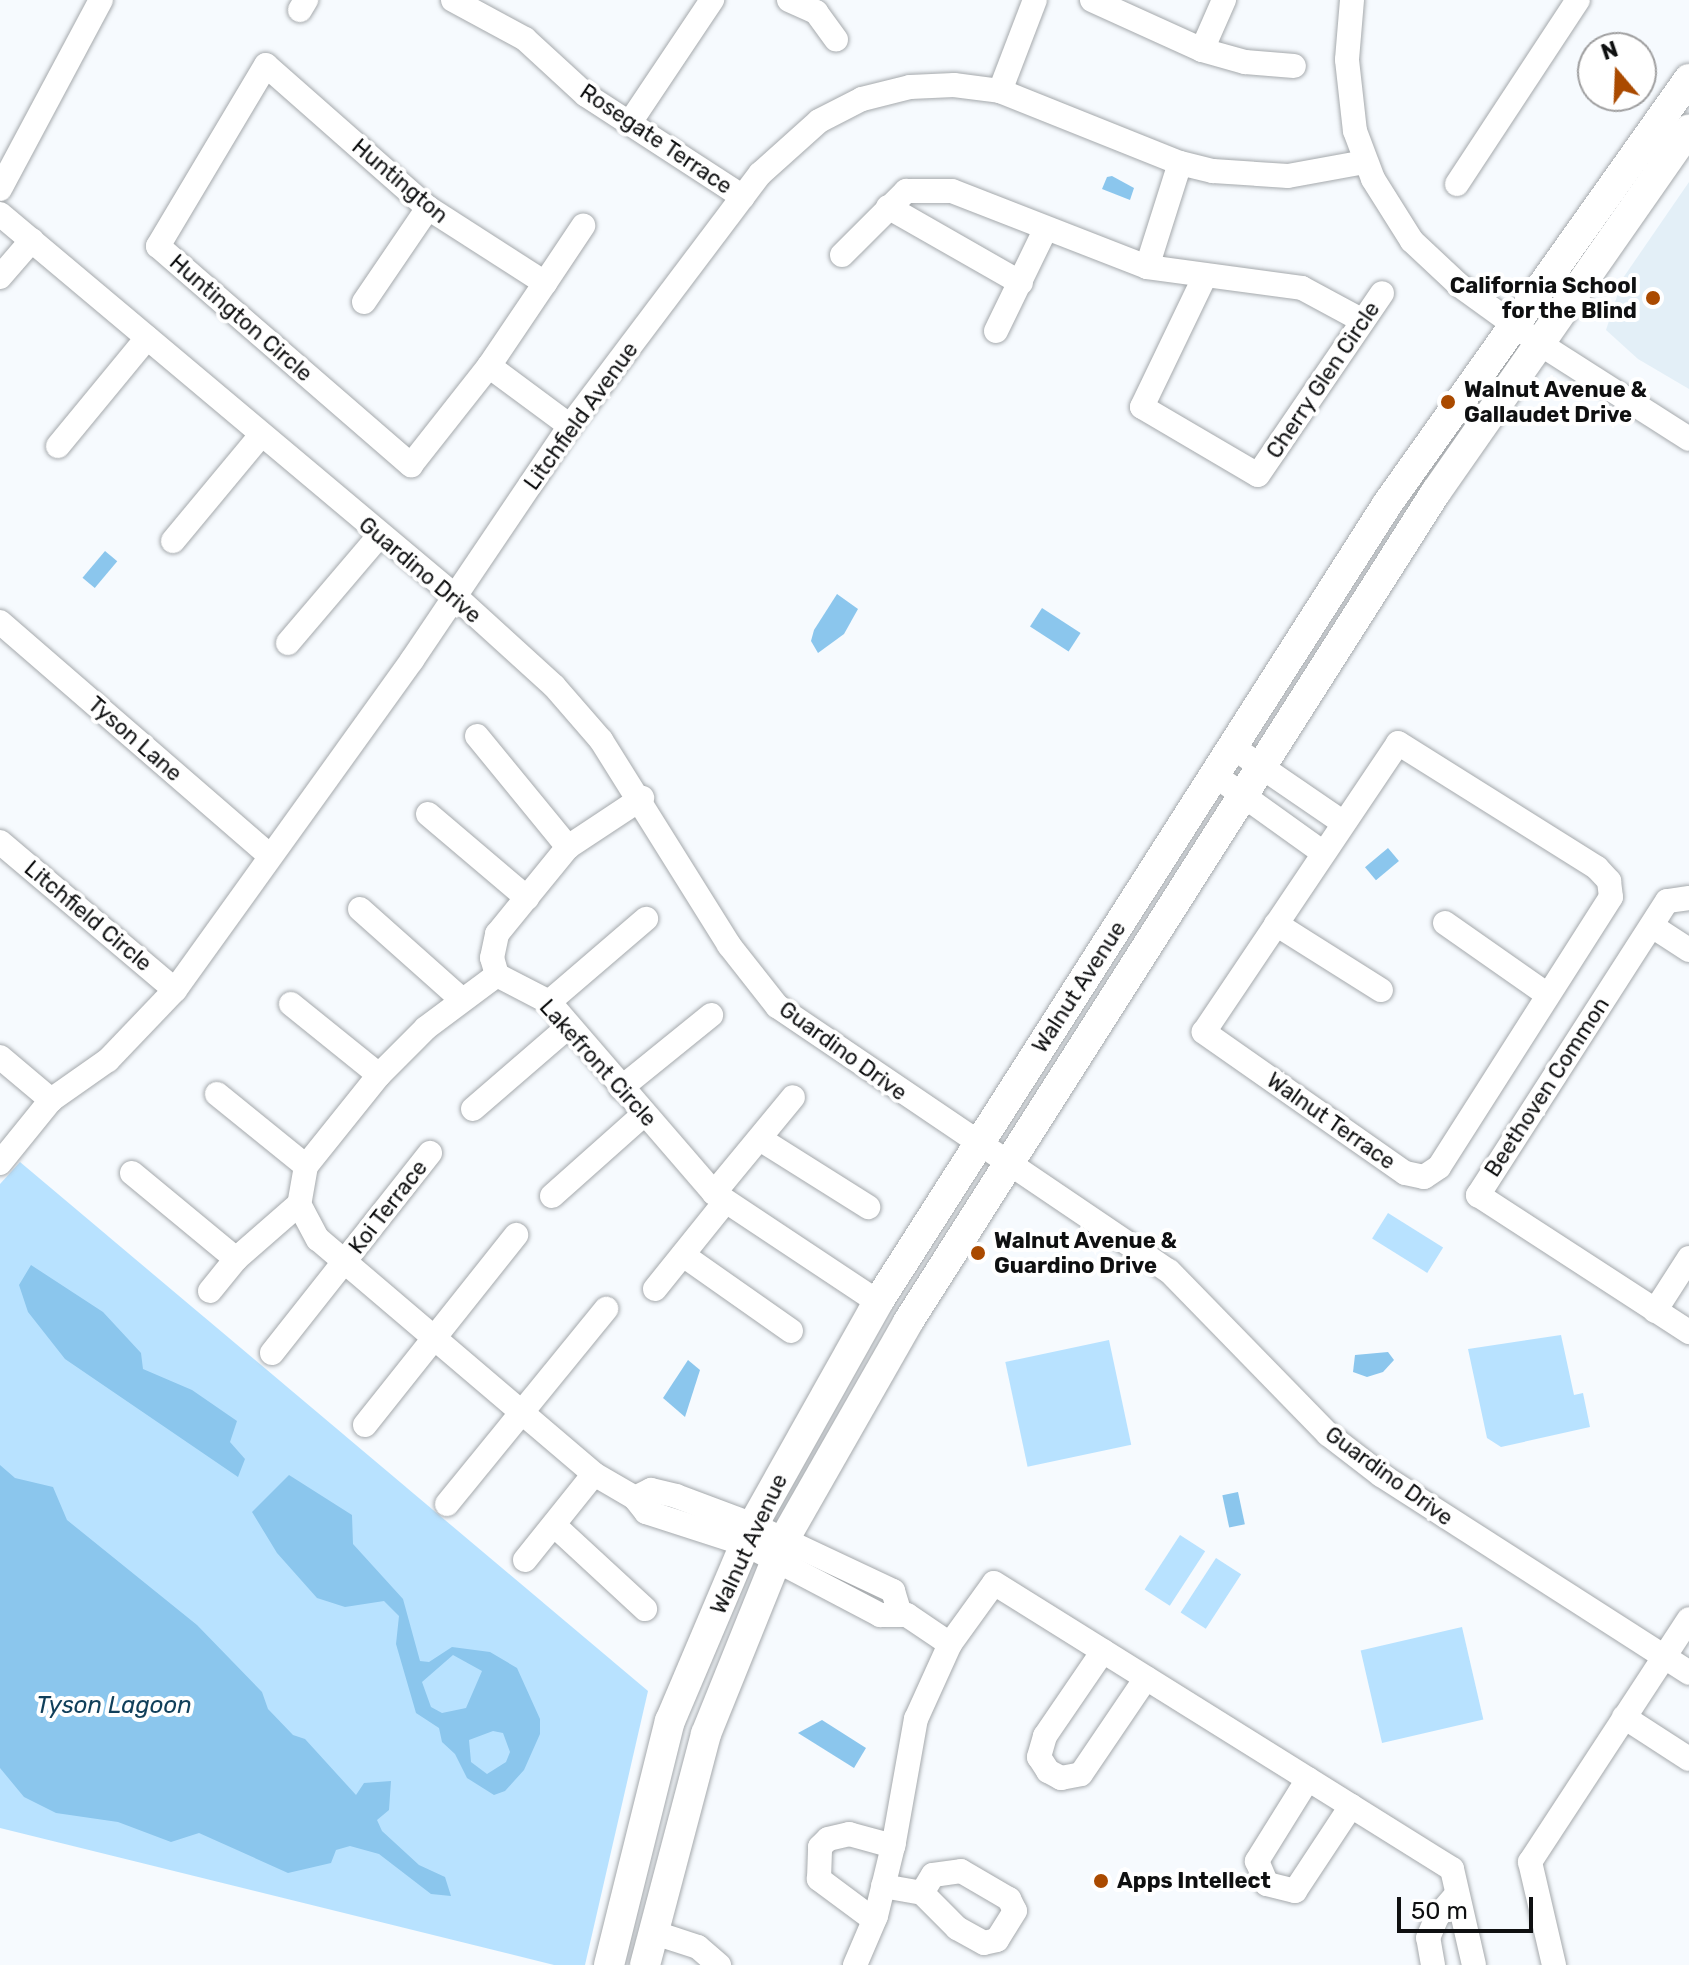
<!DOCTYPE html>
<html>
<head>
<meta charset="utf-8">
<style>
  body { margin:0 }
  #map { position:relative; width:1689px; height:1965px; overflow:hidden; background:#f6fafe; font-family:Rubik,sans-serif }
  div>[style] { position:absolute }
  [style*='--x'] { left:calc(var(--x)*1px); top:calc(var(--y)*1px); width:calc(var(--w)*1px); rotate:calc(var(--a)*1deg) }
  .built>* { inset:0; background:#e3eff7 }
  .green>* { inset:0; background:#b8e2ff; transform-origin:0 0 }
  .water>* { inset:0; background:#8bc6ed; transform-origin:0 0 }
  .roads { filter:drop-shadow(0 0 2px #a5a9ac) drop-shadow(0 0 2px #a5a9ac) }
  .minor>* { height:24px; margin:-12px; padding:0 12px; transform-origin:12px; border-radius:12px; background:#fff }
  .major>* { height:30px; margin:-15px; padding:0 15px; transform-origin:15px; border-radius:15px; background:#fff }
  .dots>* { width:22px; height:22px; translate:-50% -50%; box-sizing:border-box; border:4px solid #fff; border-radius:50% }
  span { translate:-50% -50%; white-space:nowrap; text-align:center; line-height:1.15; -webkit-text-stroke:8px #fff; paint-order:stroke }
  .street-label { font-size:22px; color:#0f1011 }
  .poi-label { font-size:22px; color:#0f1011; font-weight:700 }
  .right { translate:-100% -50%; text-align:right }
  .left { translate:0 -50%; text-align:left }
  .water-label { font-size:24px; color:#103f5a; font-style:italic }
  .north { position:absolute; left:1577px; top:32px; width:80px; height:80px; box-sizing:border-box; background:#fff; border:2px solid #9f9fa0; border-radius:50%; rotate:341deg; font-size:22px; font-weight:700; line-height:32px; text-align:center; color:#0f1011 }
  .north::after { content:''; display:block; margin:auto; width:28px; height:36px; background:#aa4a00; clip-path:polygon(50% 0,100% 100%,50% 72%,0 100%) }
  .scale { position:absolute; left:1397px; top:1897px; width:136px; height:36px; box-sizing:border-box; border:4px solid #0f1011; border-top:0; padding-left:10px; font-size:24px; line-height:28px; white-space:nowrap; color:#0f1011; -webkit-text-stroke:6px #fff; paint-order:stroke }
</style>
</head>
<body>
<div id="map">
  <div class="built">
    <i style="clip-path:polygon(1689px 182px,1689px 389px,1638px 359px,1606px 330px,1623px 278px)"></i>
  </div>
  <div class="green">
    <i style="clip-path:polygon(20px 1162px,648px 1691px,585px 1965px,554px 1965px,0 1828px,0 1184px)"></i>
    <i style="left:1388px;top:1213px;width:65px;height:30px;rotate:32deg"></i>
    <i style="clip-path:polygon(1561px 1335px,1574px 1395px,1583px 1393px,1590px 1427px,1501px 1447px,1487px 1438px,1468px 1349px)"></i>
    <i style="left:1109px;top:1340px;width:107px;height:106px;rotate:78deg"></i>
    <i style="left:1180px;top:1535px;width:30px;height:65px;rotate:33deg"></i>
    <i style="left:1216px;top:1558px;width:30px;height:65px;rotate:33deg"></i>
    <i style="left:1462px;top:1627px;width:95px;height:104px;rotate:77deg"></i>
  </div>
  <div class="water">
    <i style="clip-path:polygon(1112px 176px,1134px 188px,1130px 200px,1102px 189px,1107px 177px)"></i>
    <i style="left:105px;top:551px;width:16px;height:35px;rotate:40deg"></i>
    <i style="clip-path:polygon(837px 594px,858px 609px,844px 634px,818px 653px,811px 641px,814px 630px)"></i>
    <i style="left:1042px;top:608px;width:46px;height:22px;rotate:33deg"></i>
    <i style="left:1388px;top:848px;width:17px;height:30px;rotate:50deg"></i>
    <i style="clip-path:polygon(31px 1265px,103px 1312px,141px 1353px,143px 1369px,192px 1390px,237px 1421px,230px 1442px,245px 1459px,238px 1477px,65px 1359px,28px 1312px,19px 1285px)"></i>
    <i style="clip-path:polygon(1388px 1352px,1394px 1360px,1383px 1372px,1367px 1377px,1353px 1372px,1355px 1355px)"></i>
    <i style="clip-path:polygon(688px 1360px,700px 1370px,685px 1417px,663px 1398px)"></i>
    <i style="clip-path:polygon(0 1465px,15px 1478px,53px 1487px,67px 1520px,197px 1625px,262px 1692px,268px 1709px,293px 1735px,305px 1739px,356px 1795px,364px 1783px,391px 1781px,389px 1810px,377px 1820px,382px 1831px,419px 1865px,445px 1877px,451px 1896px,431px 1894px,379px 1854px,350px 1846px,336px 1850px,331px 1863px,288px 1873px,199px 1833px,171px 1842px,118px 1822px,56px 1813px,24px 1797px,0 1768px)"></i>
    <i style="clip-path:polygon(evenodd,289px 1475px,352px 1515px,353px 1544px,403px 1599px,420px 1661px,429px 1662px,452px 1647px,490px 1652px,517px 1668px,540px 1719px,540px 1734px,524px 1770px,505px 1791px,494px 1795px,467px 1778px,455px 1754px,442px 1742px,439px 1728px,416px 1713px,396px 1644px,399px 1616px,384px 1601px,345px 1607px,317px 1598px,277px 1553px,252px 1512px,289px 1475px,453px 1655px,482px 1671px,466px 1708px,442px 1713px,431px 1707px,422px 1682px,453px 1655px,289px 1475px,493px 1731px,503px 1733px,510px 1752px,506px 1762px,487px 1774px,471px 1762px,469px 1740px,493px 1731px)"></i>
    <i style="left:1238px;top:1492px;width:33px;height:16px;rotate:78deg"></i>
    <i style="clip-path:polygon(822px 1720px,866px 1748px,854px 1768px,798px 1733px)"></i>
  </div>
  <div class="roads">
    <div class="minor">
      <i style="--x:453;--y:0;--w:82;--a:28.4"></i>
      <i style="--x:525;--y:39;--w:83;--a:42.6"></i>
      <i style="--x:586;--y:95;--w:187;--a:33"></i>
      <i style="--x:789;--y:0;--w:30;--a:24"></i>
      <i style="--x:816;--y:12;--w:34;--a:54"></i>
      <i style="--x:1092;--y:0;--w:121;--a:24.4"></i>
      <i style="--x:1202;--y:50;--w:45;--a:15.6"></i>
      <i style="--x:1245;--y:62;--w:49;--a:4.7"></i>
      <i style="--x:1352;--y:0;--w:60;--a:94.8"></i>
      <i style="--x:1347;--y:60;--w:71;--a:83.6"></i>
      <i style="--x:1355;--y:131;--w:51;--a:69.4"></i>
      <i style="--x:1373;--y:179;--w:73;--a:57.8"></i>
      <i style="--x:1412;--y:241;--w:64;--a:43.1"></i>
      <i style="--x:1459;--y:285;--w:102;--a:35.9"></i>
      <i style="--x:1542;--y:345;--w:174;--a:32.6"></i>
      <i style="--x:300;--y:10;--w:12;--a:-59"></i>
      <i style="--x:1202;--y:50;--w:55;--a:-66.3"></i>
      <i style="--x:1000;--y:91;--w:97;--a:-69"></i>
      <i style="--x:631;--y:121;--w:146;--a:-56.2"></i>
      <i style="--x:1457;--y:184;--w:220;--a:-56.7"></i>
      <i style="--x:0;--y:189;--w:214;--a:-61.9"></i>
      <i style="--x:888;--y:207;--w:153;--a:29.7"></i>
      <i style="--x:0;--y:214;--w:594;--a:40.02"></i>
      <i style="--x:455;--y:596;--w:134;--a:42.3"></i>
      <i style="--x:554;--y:686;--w:72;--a:49"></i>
      <i style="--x:601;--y:740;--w:242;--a:58"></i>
      <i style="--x:729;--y:945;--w:78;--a:51.8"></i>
      <i style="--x:777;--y:1006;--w:473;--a:34.1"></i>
      <i style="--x:1169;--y:1271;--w:228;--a:45.7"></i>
      <i style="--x:1328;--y:1434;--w:67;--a:37.7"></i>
      <i style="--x:1381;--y:1475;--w:366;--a:32.7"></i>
      <i style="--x:842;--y:255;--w:91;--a:-45"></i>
      <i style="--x:906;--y:191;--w:46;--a:0"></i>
      <i style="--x:952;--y:191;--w:209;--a:21.3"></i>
      <i style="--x:1147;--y:267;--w:156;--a:7.7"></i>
      <i style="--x:1302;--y:288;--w:69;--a:28.4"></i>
      <i style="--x:1147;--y:267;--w:109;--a:-72.4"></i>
      <i style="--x:0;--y:277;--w:49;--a:-49.1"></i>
      <i style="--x:1204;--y:278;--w:143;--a:115.7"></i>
      <i style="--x:1142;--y:407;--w:134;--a:30.4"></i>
      <i style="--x:1258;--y:475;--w:220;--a:-55.7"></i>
      <i style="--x:545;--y:283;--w:139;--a:-147.3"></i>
      <i style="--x:428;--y:208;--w:216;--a:-138.6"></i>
      <i style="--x:266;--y:65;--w:211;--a:120.8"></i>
      <i style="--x:158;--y:246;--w:335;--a:40.9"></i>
      <i style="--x:411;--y:465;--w:126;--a:-51.8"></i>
      <i style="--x:489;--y:366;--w:100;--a:-56"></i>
      <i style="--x:545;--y:283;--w:69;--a:-56.3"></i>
      <i style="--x:364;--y:302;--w:114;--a:-55.8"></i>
      <i style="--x:996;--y:331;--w:114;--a:-64.1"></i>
      <i style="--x:489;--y:366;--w:101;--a:36.5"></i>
      <i style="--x:58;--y:446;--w:140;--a:-50.5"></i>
      <i style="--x:173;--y:541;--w:138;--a:-50.3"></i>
      <i style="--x:0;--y:622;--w:357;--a:40.9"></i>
      <i style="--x:288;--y:643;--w:140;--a:-49.6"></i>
      <i style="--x:477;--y:736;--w:144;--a:50.7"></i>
      <i style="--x:1398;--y:743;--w:235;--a:32.1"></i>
      <i style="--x:1597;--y:868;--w:18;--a:47"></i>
      <i style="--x:1609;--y:881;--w:16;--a:83"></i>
      <i style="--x:1611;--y:897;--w:320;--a:122.5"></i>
      <i style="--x:1439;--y:1167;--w:18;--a:146"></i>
      <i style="--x:1424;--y:1177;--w:19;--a:-168"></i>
      <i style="--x:1405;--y:1173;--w:246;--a:-145"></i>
      <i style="--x:1204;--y:1032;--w:348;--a:-56.1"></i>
      <i style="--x:1234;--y:748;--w:131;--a:34.4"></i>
      <i style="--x:1216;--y:776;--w:130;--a:35.6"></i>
      <i style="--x:428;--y:814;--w:130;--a:40.3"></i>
      <i style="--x:0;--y:842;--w:229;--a:40.2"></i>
      <i style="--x:1689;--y:898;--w:22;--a:172"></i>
      <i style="--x:1667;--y:901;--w:350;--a:122.7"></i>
      <i style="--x:1478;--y:1195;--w:252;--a:33"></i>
      <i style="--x:360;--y:909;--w:135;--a:41.7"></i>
      <i style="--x:1445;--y:923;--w:122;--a:35"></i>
      <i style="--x:1276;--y:924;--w:124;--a:32.2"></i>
      <i style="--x:1652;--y:926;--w:44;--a:33"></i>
      <i style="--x:497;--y:975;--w:18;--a:-106"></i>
      <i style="--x:492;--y:958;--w:25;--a:-78"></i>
      <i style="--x:497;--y:934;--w:112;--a:-50.8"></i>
      <i style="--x:568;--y:847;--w:89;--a:-33.5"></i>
      <i style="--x:549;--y:1002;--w:128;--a:-40.6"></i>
      <i style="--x:291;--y:1004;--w:113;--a:38.9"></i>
      <i style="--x:0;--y:1057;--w:67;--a:40.1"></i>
      <i style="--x:621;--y:1088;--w:116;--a:-39"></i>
      <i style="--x:217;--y:1094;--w:114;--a:39"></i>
      <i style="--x:473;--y:1109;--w:127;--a:-40.8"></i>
      <i style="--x:760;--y:1139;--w:128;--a:32.2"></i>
      <i style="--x:0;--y:1163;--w:81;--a:-51"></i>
      <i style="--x:51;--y:1100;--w:70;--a:-35.1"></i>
      <i style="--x:108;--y:1060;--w:97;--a:-46.3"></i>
      <i style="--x:175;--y:990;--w:406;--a:-54.3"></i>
      <i style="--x:412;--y:660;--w:282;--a:-56"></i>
      <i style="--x:570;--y:426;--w:316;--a:-53"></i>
      <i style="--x:760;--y:174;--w:79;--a:-41.9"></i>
      <i style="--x:819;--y:121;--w:48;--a:-27.1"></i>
      <i style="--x:862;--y:99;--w:49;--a:-14"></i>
      <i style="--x:910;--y:87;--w:44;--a:-2.6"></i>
      <i style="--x:954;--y:85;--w:46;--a:7.4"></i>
      <i style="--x:1000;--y:91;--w:194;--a:21.8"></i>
      <i style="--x:1180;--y:163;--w:34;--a:14"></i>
      <i style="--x:1213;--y:171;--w:75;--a:3.8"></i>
      <i style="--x:1288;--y:176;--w:78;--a:-10.3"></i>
      <i style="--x:132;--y:1173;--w:135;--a:39.6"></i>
      <i style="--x:714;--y:1193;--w:124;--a:-50.5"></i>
      <i style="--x:552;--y:1196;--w:123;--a:-41.7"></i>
      <i style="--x:683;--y:1255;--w:132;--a:35.1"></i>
      <i style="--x:655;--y:1289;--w:112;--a:-51.2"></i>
      <i style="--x:210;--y:1291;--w:41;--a:-50.9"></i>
      <i style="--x:236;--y:1259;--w:84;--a:-41.1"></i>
      <i style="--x:878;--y:1302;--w:197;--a:-146.4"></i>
      <i style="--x:714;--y:1193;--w:252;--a:-130.8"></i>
      <i style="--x:549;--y:1002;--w:59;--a:-152.6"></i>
      <i style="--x:497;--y:975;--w:89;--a:143.3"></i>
      <i style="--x:426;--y:1028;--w:66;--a:135"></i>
      <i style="--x:379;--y:1075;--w:117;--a:128.7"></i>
      <i style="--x:306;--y:1166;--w:39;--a:100"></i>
      <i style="--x:299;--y:1204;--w:40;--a:62"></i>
      <i style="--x:318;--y:1239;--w:362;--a:40.4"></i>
      <i style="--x:594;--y:1474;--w:48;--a:30.3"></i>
      <i style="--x:635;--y:1498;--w:18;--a:52"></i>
      <i style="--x:646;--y:1512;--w:104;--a:17.9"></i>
      <i style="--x:745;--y:1544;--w:153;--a:27.7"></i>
      <i style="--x:880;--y:1615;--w:27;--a:0"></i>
      <i style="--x:907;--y:1615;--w:52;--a:34"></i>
      <i style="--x:1655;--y:1311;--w:63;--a:-57.3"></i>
      <i style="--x:272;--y:1353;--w:255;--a:-51.7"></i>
      <i style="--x:365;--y:1425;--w:243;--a:-51.5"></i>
      <i style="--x:635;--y:1498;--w:18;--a:-27"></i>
      <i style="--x:651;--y:1490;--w:26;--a:13"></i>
      <i style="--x:676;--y:1496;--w:82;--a:20.6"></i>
      <i style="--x:753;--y:1525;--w:155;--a:25.2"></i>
      <i style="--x:893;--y:1591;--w:21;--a:73"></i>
      <i style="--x:447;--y:1504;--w:252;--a:-50.8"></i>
      <i style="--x:554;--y:1525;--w:124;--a:42.7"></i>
      <i style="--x:525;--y:1560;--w:110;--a:-51.3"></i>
      <i style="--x:1103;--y:1651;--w:103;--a:124.3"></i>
      <i style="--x:1045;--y:1736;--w:22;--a:106"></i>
      <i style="--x:1039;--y:1757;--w:17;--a:57"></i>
      <i style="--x:1048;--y:1771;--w:15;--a:28"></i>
      <i style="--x:1061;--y:1778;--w:20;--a:-11"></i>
      <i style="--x:1081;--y:1774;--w:116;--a:-55.9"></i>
      <i style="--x:1624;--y:1717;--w:77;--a:32.9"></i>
      <i style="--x:1308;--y:1779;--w:97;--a:121.9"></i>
      <i style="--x:1257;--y:1861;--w:25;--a:67"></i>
      <i style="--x:1267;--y:1884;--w:29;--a:14"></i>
      <i style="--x:1295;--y:1891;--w:102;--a:-56.6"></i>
      <i style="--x:883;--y:1886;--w:40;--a:10"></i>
      <i style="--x:922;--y:1893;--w:21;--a:-59"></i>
      <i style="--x:933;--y:1875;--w:28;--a:-8"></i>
      <i style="--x:961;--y:1871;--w:56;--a:30.3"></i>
      <i style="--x:1009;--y:1899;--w:13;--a:63"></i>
      <i style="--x:1015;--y:1911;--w:34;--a:122"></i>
      <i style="--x:997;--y:1940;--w:13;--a:167"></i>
      <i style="--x:984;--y:1943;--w:31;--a:-151"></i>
      <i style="--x:957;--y:1928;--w:49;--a:-135"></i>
      <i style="--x:874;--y:1920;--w:69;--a:-143.3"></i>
      <i style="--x:819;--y:1879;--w:32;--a:-88"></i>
      <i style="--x:820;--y:1847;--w:11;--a:-45"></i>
      <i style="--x:828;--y:1839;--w:22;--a:-13"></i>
      <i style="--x:849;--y:1834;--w:46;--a:15.3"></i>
      <i style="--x:652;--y:1932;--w:48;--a:18.1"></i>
      <i style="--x:698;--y:1947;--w:28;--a:41"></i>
      <i style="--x:855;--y:1965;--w:53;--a:-66.8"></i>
      <i style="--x:876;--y:1916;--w:76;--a:-76.3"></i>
      <i style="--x:894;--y:1842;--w:125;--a:-79.9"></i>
      <i style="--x:916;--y:1719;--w:82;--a:-65.6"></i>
      <i style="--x:950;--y:1644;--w:75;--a:-54.2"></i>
      <i style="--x:994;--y:1583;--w:540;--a:31.98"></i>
      <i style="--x:1452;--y:1869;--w:98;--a:77.1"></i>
      <i style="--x:1433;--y:1965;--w:27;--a:-100"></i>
      <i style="--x:1428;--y:1938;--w:23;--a:-67"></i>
      <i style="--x:1437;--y:1917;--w:30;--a:-49"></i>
      <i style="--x:1554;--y:1965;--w:106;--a:-103.1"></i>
      <i style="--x:1530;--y:1862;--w:290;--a:-56.8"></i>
    </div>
    <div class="major">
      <i style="--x:609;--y:1965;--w:252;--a:-76"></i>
      <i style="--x:670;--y:1721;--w:213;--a:-67"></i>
      <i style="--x:753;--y:1525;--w:256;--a:-60.7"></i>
      <i style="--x:878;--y:1302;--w:948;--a:-57.45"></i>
      <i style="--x:1388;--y:503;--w:520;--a:-54.63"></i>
      <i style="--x:645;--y:1965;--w:239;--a:-75.2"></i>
      <i style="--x:706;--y:1734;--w:211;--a:-68"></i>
      <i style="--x:785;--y:1538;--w:249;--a:-60.3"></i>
      <i style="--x:908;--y:1322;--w:984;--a:-57.54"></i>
      <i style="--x:1436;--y:492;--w:442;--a:-55.1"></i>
    </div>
  </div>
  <div class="dots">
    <i style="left:1653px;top:298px;background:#aa4a00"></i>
    <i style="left:1448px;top:402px;background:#aa4a00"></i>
    <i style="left:978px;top:1253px;background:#aa4a00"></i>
    <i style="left:1101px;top:1881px;background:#aa4a00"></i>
  </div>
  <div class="street-label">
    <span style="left:656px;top:139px;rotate:34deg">Rosegate Terrace</span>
    <span style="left:400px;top:181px;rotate:40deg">Huntington</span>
    <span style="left:241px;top:318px;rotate:41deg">Huntington Circle</span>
    <span style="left:1323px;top:380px;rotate:-56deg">Cherry Glen Circle</span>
    <span style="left:581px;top:416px;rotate:-54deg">Litchfield Avenue</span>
    <span style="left:420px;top:570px;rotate:40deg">Guardino Drive</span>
    <span style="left:135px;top:739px;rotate:41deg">Tyson Lane</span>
    <span style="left:88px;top:916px;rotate:40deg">Litchfield Circle</span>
    <span style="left:1079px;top:987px;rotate:-57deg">Walnut Avenue</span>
    <span style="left:843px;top:1051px;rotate:36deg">Guardino Drive</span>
    <span style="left:598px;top:1063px;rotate:48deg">Lakefront Circle</span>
    <span style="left:1547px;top:1087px;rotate:-57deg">Beethoven Common</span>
    <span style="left:1331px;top:1121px;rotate:35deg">Walnut Terrace</span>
    <span style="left:388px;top:1207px;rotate:-52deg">Koi Terrace</span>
    <span style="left:1389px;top:1476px;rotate:36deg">Guardino Drive</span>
    <span style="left:749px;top:1544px;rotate:-65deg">Walnut Avenue</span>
  </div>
  <div class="poi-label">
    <span class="right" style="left:1637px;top:298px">California School<br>for the Blind</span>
    <span class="left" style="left:1464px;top:402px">Walnut Avenue &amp;<br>Gallaudet Drive</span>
    <span class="left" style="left:994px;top:1253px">Walnut Avenue &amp;<br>Guardino Drive</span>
    <span class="left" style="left:1117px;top:1881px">Apps Intellect</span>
  </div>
  <div class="water-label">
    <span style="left:114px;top:1706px">Tyson Lagoon</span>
  </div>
  <div class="north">N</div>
  <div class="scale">50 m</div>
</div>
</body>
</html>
